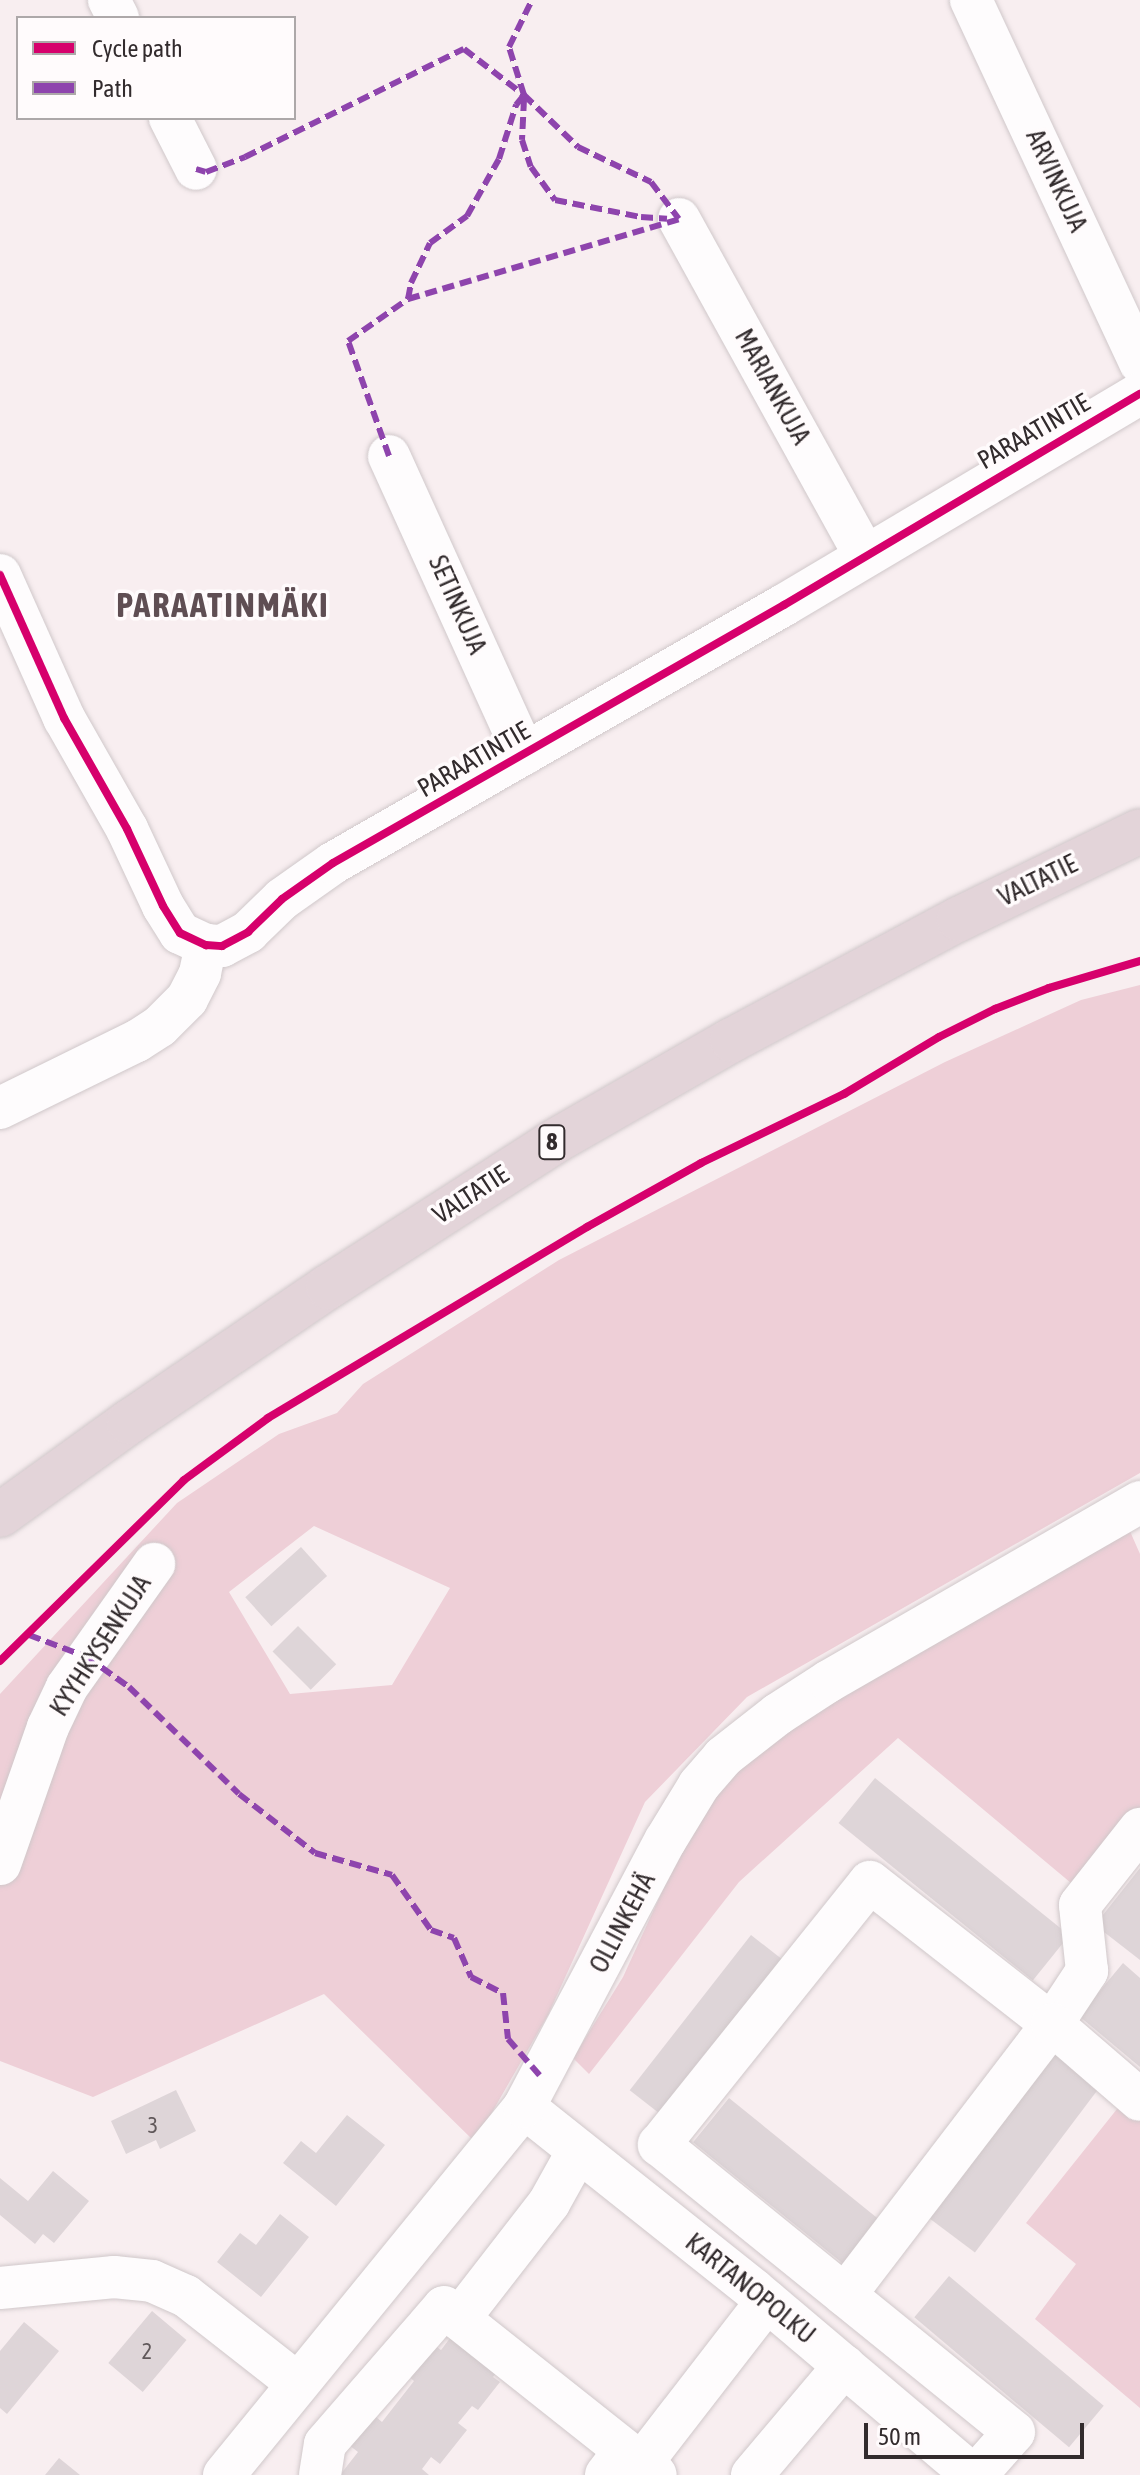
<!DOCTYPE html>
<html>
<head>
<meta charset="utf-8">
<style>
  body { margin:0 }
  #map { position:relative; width:1140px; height:2475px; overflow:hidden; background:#f8eef0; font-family:"Asap Condensed",sans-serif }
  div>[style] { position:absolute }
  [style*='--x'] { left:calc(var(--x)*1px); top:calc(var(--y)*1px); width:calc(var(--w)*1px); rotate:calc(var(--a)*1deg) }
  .green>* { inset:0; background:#eecfd7 }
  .building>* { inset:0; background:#ded5d8; transform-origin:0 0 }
  .roads { filter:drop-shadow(0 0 2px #d0c8ca) drop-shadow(0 0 2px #d0c8ca) }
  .minor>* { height:42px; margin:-21px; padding:0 21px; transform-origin:21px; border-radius:21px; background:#fefcfd }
  .highway>* { height:44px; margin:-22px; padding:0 22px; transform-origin:22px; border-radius:22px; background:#e3d4d9 }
  .quiet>* { height:6px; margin-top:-3px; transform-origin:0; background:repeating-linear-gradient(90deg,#8e44ad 0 12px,transparent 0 18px) }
  .cycleway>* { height:8px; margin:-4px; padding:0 4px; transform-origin:4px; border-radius:4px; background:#d6006c }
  span { translate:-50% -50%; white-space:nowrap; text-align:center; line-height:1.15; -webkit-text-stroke:7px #fffbfc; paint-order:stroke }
  .number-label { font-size:22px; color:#60585a }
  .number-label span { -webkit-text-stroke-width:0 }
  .shield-label span { padding:2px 6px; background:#fffbfc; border:2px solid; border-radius:6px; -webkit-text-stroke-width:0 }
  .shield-label { font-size:24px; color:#322b2d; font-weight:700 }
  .street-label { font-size:26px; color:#322b2d }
  .district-label { font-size:34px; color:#5f4e53; font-weight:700; letter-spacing:2px }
  .legend { position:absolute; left:16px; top:16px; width:280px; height:104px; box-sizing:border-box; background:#fffbfc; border:2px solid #ada8a9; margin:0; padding:10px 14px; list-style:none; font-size:24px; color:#322b2d }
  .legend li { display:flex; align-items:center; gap:16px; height:40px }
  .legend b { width:40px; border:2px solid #ada8a9 }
  .scale { position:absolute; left:864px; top:2423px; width:220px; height:36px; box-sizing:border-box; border:4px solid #322b2d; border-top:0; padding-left:10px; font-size:24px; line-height:28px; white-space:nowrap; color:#322b2d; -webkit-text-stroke:6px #fffbfc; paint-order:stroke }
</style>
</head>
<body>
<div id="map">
  <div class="green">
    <i style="clip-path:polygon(evenodd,1140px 985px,1140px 1473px,747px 1697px,645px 1802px,548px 2015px,475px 2142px,324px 1994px,93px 2097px,0 2061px,0 1694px,177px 1503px,279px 1434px,337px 1413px,363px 1384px,559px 1260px,945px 1062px,1081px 1000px,1140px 985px,314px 1526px,450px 1588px,392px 1685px,290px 1694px,229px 1592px,314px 1526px)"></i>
    <i style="clip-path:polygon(1129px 1529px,1140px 1554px,1140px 1810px,1077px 1888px,898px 1738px,739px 1882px,589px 2074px,573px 2058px,623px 1977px,700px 1809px,749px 1751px)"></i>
    <i style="clip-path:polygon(1121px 2104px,1140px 2120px,1140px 2408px,1035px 2319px,1076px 2264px,1026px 2223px)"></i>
  </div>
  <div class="building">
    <i style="left:301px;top:1547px;width:39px;height:75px;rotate:48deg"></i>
    <i style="left:298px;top:1626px;width:54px;height:36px;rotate:45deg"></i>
    <i style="left:875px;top:1778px;width:250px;height:58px;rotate:39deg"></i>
    <i style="clip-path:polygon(1140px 1868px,1140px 1960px,1095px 1925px)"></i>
    <i style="left:751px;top:1935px;width:39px;height:197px;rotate:38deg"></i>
    <i style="clip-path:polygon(1123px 1963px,1140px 1978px,1140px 2067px,1079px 2016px)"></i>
    <i style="left:1055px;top:2050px;width:58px;height:210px;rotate:37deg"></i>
    <i style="clip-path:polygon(176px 2090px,196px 2131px,160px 2149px,156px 2140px,126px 2154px,111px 2121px)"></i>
    <i style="left:729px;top:2098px;width:203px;height:57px;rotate:39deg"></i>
    <i style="clip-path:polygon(347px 2115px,385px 2145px,336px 2206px,283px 2163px,301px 2141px,316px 2153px)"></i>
    <i style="clip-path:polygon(53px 2171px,89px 2201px,54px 2243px,43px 2234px,35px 2244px,0 2215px,0 2178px,28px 2201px)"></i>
    <i style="clip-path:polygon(280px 2214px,309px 2237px,261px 2297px,217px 2262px,240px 2233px,256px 2245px)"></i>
    <i style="left:949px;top:2276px;width:202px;height:54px;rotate:40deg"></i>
    <i style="left:152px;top:2311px;width:45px;height:68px;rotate:40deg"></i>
    <i style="clip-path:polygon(24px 2322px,59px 2351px,7px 2414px,0 2408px,0 2351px)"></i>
    <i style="clip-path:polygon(457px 2329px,502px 2365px,493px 2377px,500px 2382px,478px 2410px,472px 2406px,458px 2423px,467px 2430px,440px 2464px,431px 2457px,422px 2469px,429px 2475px,340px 2475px,358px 2452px,345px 2442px,370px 2412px,382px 2422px,414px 2381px,402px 2371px,426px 2339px,441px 2350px)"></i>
    <i style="clip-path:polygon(59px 2458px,80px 2475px,45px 2475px)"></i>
  </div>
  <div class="roads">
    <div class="minor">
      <i style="--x:109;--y:0;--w:20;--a:63"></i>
      <i style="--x:971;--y:0;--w:400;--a:65"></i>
      <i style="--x:170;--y:118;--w:57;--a:63"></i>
      <i style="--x:679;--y:219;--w:383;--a:61.1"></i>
      <i style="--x:389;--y:456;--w:327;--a:65.6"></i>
      <i style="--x:0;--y:575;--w:157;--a:65.9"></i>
      <i style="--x:64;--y:718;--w:128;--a:60.4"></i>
      <i style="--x:127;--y:829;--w:85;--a:64.9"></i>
      <i style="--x:163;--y:906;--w:32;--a:58"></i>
      <i style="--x:180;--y:933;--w:29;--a:25"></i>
      <i style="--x:206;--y:945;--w:16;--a:4"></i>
      <i style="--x:222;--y:946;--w:30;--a:-28"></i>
      <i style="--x:248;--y:932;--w:47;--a:-44.1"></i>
      <i style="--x:282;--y:899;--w:62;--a:-35.2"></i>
      <i style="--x:333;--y:863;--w:520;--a:-29.77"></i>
      <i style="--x:784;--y:605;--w:414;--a:-30.7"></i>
      <i style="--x:0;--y:1108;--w:153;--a:-26.1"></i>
      <i style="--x:137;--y:1041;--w:27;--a:-33"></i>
      <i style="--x:160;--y:1026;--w:38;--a:-45"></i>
      <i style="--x:187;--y:999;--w:29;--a:-63"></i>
      <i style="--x:200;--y:973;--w:29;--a:-78"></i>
      <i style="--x:0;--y:1864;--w:145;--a:-70.7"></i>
      <i style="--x:48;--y:1727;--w:44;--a:-64.6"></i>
      <i style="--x:67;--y:1687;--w:151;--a:-54.7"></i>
      <i style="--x:524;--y:2107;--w:294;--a:38.5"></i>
      <i style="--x:754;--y:2290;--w:287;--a:40.2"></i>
      <i style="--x:0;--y:2288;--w:115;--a:-5.5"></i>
      <i style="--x:114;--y:2277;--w:38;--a:6"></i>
      <i style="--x:152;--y:2281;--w:37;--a:24"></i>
      <i style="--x:186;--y:2296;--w:141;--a:38.1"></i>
      <i style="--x:845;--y:2295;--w:341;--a:-52.6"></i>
      <i style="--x:1052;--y:2024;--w:64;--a:-56.6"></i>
      <i style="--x:1087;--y:1971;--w:66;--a:-96.1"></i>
      <i style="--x:1080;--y:1905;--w:97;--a:-51.7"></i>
      <i style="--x:459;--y:2319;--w:147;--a:-52.2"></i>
      <i style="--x:549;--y:2203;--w:60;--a:-60.9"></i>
      <i style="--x:224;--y:2475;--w:475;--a:-50.8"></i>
      <i style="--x:524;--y:2107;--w:301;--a:-62.1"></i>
      <i style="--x:665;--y:1841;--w:66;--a:-58.7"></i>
      <i style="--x:699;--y:1785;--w:37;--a:-49"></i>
      <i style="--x:723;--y:1757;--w:70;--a:-38"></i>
      <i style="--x:778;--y:1714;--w:61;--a:-32.9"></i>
      <i style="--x:829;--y:1681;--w:359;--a:-29.9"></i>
      <i style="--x:320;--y:2475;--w:31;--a:-81"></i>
      <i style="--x:325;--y:2444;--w:181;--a:-49"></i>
      <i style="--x:444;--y:2307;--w:270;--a:38.4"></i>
      <i style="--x:606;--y:2475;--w:15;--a:-53"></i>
      <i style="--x:615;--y:2463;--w:26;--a:2"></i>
      <i style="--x:641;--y:2464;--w:206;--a:-52.3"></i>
      <i style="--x:752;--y:2475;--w:143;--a:-49.8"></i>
      <i style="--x:976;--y:2475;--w:57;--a:-48.5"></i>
      <i style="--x:1014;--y:2432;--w:457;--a:-141"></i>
      <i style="--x:659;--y:2145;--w:337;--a:-51.3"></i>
      <i style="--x:870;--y:1882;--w:231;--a:38"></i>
      <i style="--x:1052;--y:2024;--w:116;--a:40.8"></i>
    </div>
    <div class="highway">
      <i style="--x:0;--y:1515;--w:159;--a:-35.8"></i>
      <i style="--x:129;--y:1422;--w:240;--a:-34.2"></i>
      <i style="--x:328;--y:1287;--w:266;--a:-32.7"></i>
      <i style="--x:552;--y:1143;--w:207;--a:-29.8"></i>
      <i style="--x:732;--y:1040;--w:257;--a:-28.1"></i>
      <i style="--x:959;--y:919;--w:201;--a:-25.9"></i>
    </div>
  </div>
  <div class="quiet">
    <i style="--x:524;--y:99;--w:41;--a:92.8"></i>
    <i style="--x:522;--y:140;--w:28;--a:72"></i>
    <i style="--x:531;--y:167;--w:41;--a:54"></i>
    <i style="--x:555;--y:200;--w:88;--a:11.2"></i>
    <i style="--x:641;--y:217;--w:26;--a:4"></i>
    <i style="--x:196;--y:169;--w:10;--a:17"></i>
    <i style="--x:206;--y:172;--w:42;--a:-21"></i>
    <i style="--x:245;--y:157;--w:244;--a:-26.3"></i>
    <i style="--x:464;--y:49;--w:76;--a:37.5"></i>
    <i style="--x:524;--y:95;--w:75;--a:43.9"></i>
    <i style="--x:578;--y:147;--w:81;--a:25.6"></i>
    <i style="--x:651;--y:182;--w:46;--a:52.9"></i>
    <i style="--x:408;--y:299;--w:16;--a:-79"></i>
    <i style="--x:411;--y:283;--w:44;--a:-64.6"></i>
    <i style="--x:430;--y:243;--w:46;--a:-36.1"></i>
    <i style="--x:467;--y:216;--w:65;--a:-60.7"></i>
    <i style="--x:499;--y:159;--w:57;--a:-72.5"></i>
    <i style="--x:516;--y:105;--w:13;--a:-51"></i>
    <i style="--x:524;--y:95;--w:50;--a:-107.4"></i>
    <i style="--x:509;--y:47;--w:52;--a:-63.9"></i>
    <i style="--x:389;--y:456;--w:122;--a:-109.6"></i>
    <i style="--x:348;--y:341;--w:73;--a:-35"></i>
    <i style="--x:408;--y:299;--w:283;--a:-16.4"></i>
    <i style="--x:29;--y:1635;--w:62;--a:20.8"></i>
    <i style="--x:87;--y:1657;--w:52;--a:35.5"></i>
    <i style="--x:129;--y:1687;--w:153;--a:44.2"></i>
    <i style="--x:239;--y:1794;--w:96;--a:37.8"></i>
    <i style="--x:315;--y:1853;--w:80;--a:15.9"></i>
    <i style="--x:392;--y:1875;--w:67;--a:54.7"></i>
    <i style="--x:431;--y:1930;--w:24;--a:19"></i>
    <i style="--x:454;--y:1938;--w:43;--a:66.4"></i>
    <i style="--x:471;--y:1977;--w:36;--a:27"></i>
    <i style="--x:503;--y:1993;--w:46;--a:83.8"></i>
    <i style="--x:508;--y:2039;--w:52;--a:48.9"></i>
  </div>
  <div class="cycleway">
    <i style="--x:0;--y:575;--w:157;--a:65.9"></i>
    <i style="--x:64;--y:718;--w:128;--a:60.4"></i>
    <i style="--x:127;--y:829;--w:85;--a:64.9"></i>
    <i style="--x:163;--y:906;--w:32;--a:58"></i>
    <i style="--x:180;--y:933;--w:29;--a:25"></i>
    <i style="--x:206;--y:945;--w:16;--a:4"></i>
    <i style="--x:222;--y:946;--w:30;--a:-28"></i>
    <i style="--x:248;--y:932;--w:47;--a:-44.1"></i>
    <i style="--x:282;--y:899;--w:62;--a:-35.2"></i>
    <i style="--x:333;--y:863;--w:520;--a:-29.77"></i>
    <i style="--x:784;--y:605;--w:414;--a:-30.7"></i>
    <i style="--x:0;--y:1661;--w:258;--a:-44.5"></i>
    <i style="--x:184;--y:1480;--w:104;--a:-36.4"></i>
    <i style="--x:268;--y:1418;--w:372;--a:-30.9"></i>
    <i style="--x:587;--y:1227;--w:131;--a:-29.3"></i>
    <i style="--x:701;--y:1163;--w:159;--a:-25.8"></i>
    <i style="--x:844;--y:1094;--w:111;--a:-31"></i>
    <i style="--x:939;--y:1037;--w:63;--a:-26.6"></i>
    <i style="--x:995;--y:1009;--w:58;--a:-21.3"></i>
    <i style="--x:1049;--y:988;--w:95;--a:-16.5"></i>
  </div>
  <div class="number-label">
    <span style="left:153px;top:2126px">3</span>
    <span style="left:147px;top:2352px">2</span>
  </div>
  <div class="shield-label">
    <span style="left:552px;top:1142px">8</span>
  </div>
  <div class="street-label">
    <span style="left:1056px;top:181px;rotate:65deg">ARVINKUJA</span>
    <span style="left:772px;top:387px;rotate:61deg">MARIANKUJA</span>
    <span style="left:1034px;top:432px;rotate:-30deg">PARAATINTIE</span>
    <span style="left:457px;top:605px;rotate:66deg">SETINKUJA</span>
    <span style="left:474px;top:760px;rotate:-30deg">PARAATINTIE</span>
    <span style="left:1038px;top:881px;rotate:-26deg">VALTATIE</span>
    <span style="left:471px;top:1195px;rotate:-33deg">VALTATIE</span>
    <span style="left:101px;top:1646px;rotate:-57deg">KYYHKYSENKUJA</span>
    <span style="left:623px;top:1923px;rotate:-62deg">OLLINKEHÄ</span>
    <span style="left:750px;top:2289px;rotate:39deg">KARTANOPOLKU</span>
  </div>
  <div class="district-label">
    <span style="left:223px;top:605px">PARAATINMÄKI</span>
  </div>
  <ul class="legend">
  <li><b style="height:10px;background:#d6006c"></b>Cycle path</li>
  <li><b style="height:10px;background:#8e44ad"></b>Path</li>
  </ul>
  <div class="scale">50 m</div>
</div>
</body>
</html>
